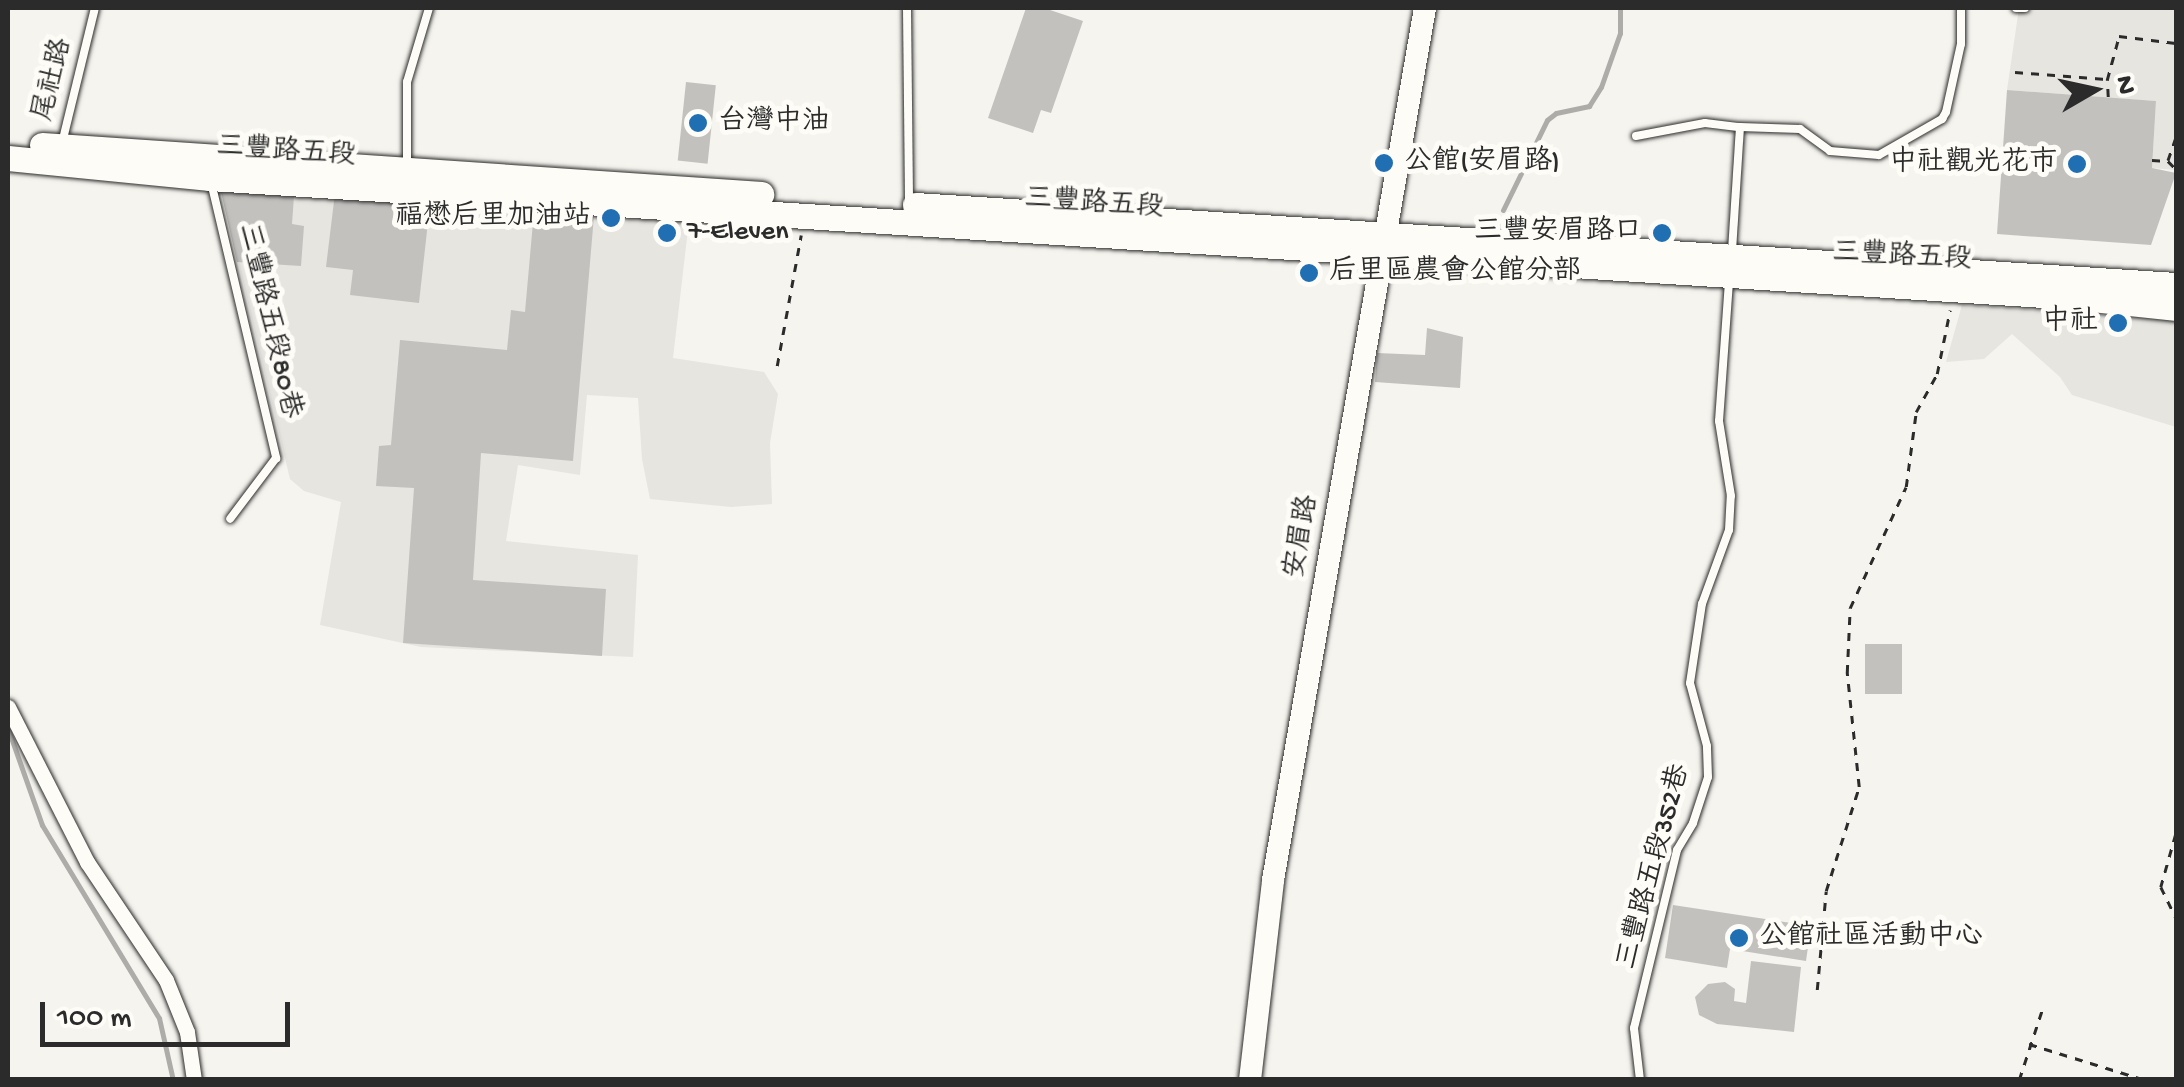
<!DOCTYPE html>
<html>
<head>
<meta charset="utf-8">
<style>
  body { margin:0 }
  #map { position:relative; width:2184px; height:1087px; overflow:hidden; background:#f5f4ef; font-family:"Gochi Hand","LXGW WenKai TC",sans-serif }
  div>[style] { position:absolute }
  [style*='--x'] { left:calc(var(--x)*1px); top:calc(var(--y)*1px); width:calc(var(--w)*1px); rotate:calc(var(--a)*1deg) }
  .built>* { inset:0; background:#e6e5e0 }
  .stream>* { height:5px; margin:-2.5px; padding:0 2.5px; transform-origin:2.5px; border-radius:2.5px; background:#adaca9 }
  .building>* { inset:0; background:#c2c1be; transform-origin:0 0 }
  .path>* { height:2.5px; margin-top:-1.25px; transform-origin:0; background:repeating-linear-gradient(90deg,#2b2b2b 0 8px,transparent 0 16px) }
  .roads { filter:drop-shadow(0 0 2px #2b2b2b) drop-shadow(0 0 2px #2b2b2b) }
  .lane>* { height:8px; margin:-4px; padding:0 4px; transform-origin:4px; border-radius:4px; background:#fdfcf7 }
  .street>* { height:15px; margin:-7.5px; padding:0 7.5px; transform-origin:7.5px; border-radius:7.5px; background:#fdfcf7 }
  .secondary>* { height:22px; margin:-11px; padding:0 11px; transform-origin:11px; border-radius:11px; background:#fdfcf7 }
  .primary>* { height:25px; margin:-12.5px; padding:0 12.5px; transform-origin:12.5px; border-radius:12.5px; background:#fdfcf7 }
  .dots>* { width:28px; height:28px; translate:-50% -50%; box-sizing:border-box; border:5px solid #fdfcf7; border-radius:50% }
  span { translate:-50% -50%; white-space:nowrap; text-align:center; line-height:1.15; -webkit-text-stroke:10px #fdfcf7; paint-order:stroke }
  .street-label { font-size:28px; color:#2b2b2b }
  .poi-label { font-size:28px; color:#2b2b2b }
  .left { translate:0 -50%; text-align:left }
  .right { translate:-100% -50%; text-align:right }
  .frame { position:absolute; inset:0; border:10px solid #2b2b2b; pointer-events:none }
  .north { position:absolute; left:2044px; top:40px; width:100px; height:100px; -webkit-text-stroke:8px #fdfcf7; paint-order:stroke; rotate:81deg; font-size:28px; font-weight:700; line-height:40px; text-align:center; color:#2b2b2b }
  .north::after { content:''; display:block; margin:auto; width:35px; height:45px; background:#2b2b2b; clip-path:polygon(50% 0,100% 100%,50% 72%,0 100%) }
  .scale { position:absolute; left:40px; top:1002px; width:250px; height:45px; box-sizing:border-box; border:5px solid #2b2b2b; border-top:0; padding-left:12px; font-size:30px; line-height:35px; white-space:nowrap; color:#2b2b2b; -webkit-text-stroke:8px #fdfcf7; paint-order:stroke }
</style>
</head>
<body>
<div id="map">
  <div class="built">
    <i style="clip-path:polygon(2019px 8px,2176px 8px,2176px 170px,2152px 168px,2156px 101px,2007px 90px)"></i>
    <i style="clip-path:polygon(221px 189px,689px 221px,673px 358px,764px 372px,778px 394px,770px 443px,772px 504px,731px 507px,650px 499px,642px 459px,638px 398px,587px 395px,580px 475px,518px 465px,506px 541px,638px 555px,633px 657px,421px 647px,320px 625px,341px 502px,304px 491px,290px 479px)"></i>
    <i style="clip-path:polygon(1962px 305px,2176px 320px,2176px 427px,2072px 395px,2060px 377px,2012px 334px,1984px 359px,1946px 362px)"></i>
  </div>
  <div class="stream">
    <i style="--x:1503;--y:210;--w:100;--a:-63.9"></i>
    <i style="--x:1547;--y:120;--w:11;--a:-38"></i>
    <i style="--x:1556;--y:113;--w:34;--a:-12"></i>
    <i style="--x:1589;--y:106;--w:22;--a:-58"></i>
    <i style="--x:1601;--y:87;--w:57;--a:-70.6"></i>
    <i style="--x:1620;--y:33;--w:25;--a:-90"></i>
    <i style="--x:8;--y:729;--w:102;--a:70.5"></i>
    <i style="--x:42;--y:825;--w:226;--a:58.8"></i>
    <i style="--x:159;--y:1018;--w:64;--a:77.3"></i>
  </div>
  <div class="building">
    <i style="clip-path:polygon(1026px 8px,1044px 8px,1083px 21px,1051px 113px,1041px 110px,1033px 133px,988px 118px)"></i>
    <i style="left:686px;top:82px;width:30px;height:79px;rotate:6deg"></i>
    <i style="clip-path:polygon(2007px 90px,2156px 101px,2152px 168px,2176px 173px,2151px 245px,1997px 234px)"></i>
    <i style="clip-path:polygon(221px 192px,294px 196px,292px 224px,304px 226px,301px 266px,237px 262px)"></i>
    <i style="clip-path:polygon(335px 193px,430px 204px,419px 303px,350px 295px,353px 270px,326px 267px)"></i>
    <i style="clip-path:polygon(534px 211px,594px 216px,573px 461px,481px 453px,473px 580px,606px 589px,602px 656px,403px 643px,414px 488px,376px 486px,379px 446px,391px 445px,400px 340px,507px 350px,511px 310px,525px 312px)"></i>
    <i style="clip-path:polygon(1427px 328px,1463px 337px,1460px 388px,1375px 382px,1377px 353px,1425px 355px)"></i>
    <i style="left:1865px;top:644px;width:37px;height:50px"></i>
    <i style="clip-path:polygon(1673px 905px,1811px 926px,1806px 961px,1730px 949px,1727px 968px,1665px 958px)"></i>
    <i style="clip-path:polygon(1751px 961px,1801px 967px,1794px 1032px,1717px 1024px,1699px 1015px,1695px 997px,1708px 984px,1725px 982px,1735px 989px,1734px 1001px,1746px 1003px)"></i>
  </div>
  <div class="path">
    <i style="--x:2015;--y:72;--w:91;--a:4.4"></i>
    <i style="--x:2108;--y:97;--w:17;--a:-93"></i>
    <i style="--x:2107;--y:80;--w:46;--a:-74.7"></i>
    <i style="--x:2119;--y:36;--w:57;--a:7"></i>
    <i style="--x:2176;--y:138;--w:24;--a:109"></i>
    <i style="--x:2168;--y:161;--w:11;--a:45"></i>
    <i style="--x:2152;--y:160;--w:15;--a:4"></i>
    <i style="--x:777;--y:366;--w:133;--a:-79.6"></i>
    <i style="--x:2176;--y:834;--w:55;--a:105.8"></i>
    <i style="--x:2161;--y:887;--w:34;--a:64"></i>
    <i style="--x:1817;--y:990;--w:99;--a:-84.8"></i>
    <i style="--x:1826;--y:891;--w:109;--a:-72.4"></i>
    <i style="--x:1859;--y:787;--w:115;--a:-96"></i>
    <i style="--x:1847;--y:673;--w:65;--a:-87.4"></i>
    <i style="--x:1850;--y:608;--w:133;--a:-65.2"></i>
    <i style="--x:1906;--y:487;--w:76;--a:-82.4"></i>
    <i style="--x:1916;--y:412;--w:43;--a:-61.1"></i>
    <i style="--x:1937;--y:374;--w:65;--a:-78.5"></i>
    <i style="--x:2029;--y:1044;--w:121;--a:17.2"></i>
    <i style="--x:2019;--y:1080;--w:77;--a:-71.8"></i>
  </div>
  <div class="roads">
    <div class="lane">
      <i style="--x:907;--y:8;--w:194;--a:89.4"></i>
      <i style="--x:2016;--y:8;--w:9;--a:0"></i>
      <i style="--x:1740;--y:127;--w:60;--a:1.9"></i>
      <i style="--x:1800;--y:129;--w:37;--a:36"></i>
      <i style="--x:1830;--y:151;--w:49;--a:4.7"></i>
      <i style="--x:1879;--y:155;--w:73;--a:-29.7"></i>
      <i style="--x:1942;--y:119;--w:8;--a:-60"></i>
      <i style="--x:1946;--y:112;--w:70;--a:-77.6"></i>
      <i style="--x:1961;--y:44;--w:36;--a:-90"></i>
      <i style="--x:1636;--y:136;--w:70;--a:-10.7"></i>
      <i style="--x:1705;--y:123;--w:35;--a:7"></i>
      <i style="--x:1740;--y:127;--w:125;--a:93.7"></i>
      <i style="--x:63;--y:139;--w:135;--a:-76.3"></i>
      <i style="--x:407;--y:167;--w:85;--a:-90"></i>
      <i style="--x:407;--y:82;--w:77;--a:-73.4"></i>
      <i style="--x:211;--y:182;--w:284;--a:76.7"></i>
      <i style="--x:276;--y:458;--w:76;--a:127"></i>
      <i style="--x:1640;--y:1080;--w:52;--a:-96.6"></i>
      <i style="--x:1634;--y:1028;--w:183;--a:-76.4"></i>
      <i style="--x:1677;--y:850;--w:31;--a:-59"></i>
      <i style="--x:1693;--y:823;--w:48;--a:-71.9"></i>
      <i style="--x:1708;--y:777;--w:31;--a:-92"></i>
      <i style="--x:1707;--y:746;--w:65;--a:-105.1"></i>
      <i style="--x:1690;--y:683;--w:80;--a:-81.4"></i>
      <i style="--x:1702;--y:604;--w:79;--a:-70"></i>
      <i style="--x:1729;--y:530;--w:34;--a:-87"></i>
      <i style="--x:1731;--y:496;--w:76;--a:-99.1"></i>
      <i style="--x:1719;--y:421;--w:140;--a:-85.9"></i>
    </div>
    <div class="street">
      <i style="--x:8;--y:707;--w:174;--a:63"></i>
      <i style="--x:87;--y:862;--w:142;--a:56.2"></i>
      <i style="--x:166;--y:980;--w:56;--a:68"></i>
      <i style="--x:187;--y:1032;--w:49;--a:81.7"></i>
    </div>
    <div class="secondary">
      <i style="--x:1250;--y:1080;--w:201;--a:-83.4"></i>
      <i style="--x:1273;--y:880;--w:885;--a:-80.11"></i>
    </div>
    <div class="primary">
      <i style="--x:42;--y:145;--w:721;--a:3.9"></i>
      <i style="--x:8;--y:158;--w:203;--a:5.7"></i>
      <i style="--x:210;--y:178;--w:1856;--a:3.65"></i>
      <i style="--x:2062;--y:296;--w:115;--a:6"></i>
      <i style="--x:915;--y:205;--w:1264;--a:3.63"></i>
    </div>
  </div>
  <div class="dots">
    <i style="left:698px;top:123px;background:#1f6fb2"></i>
    <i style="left:1384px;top:163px;background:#1f6fb2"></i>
    <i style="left:2077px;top:164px;background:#1f6fb2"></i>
    <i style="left:611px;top:218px;background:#1f6fb2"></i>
    <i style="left:667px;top:233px;background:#1f6fb2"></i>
    <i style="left:1662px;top:233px;background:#1f6fb2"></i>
    <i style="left:1309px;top:273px;background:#1f6fb2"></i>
    <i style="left:2118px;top:323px;background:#1f6fb2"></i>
    <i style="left:1739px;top:938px;background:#1f6fb2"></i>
  </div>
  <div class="street-label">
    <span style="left:54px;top:80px;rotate:-76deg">尾社路</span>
    <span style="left:286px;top:153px;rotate:4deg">三豐路五段</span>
    <span style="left:1094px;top:205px;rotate:4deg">三豐路五段</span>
    <span style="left:1902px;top:258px;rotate:3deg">三豐路五段</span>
    <span style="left:268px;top:321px;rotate:77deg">三豐路五段80巷</span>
    <span style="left:1303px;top:537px;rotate:-80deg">安眉路</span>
    <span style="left:1655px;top:867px;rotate:-75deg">三豐路五段352巷</span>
  </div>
  <div class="poi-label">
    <span class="left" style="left:718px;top:123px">台灣中油</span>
    <span class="left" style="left:1404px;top:163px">公館(安眉路)</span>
    <span class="right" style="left:2057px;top:164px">中社觀光花市</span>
    <span class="right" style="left:591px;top:218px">福懋后里加油站</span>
    <span class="left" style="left:687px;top:233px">7-Eleven</span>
    <span class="right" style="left:1642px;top:233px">三豐安眉路口</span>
    <span class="left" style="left:1329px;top:273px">后里區農會公館分部</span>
    <span class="right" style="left:2098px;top:323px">中社</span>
    <span class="left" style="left:1759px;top:938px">公館社區活動中心</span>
  </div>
  <div class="frame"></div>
  <div class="north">N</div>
  <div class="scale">100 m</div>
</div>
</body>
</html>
